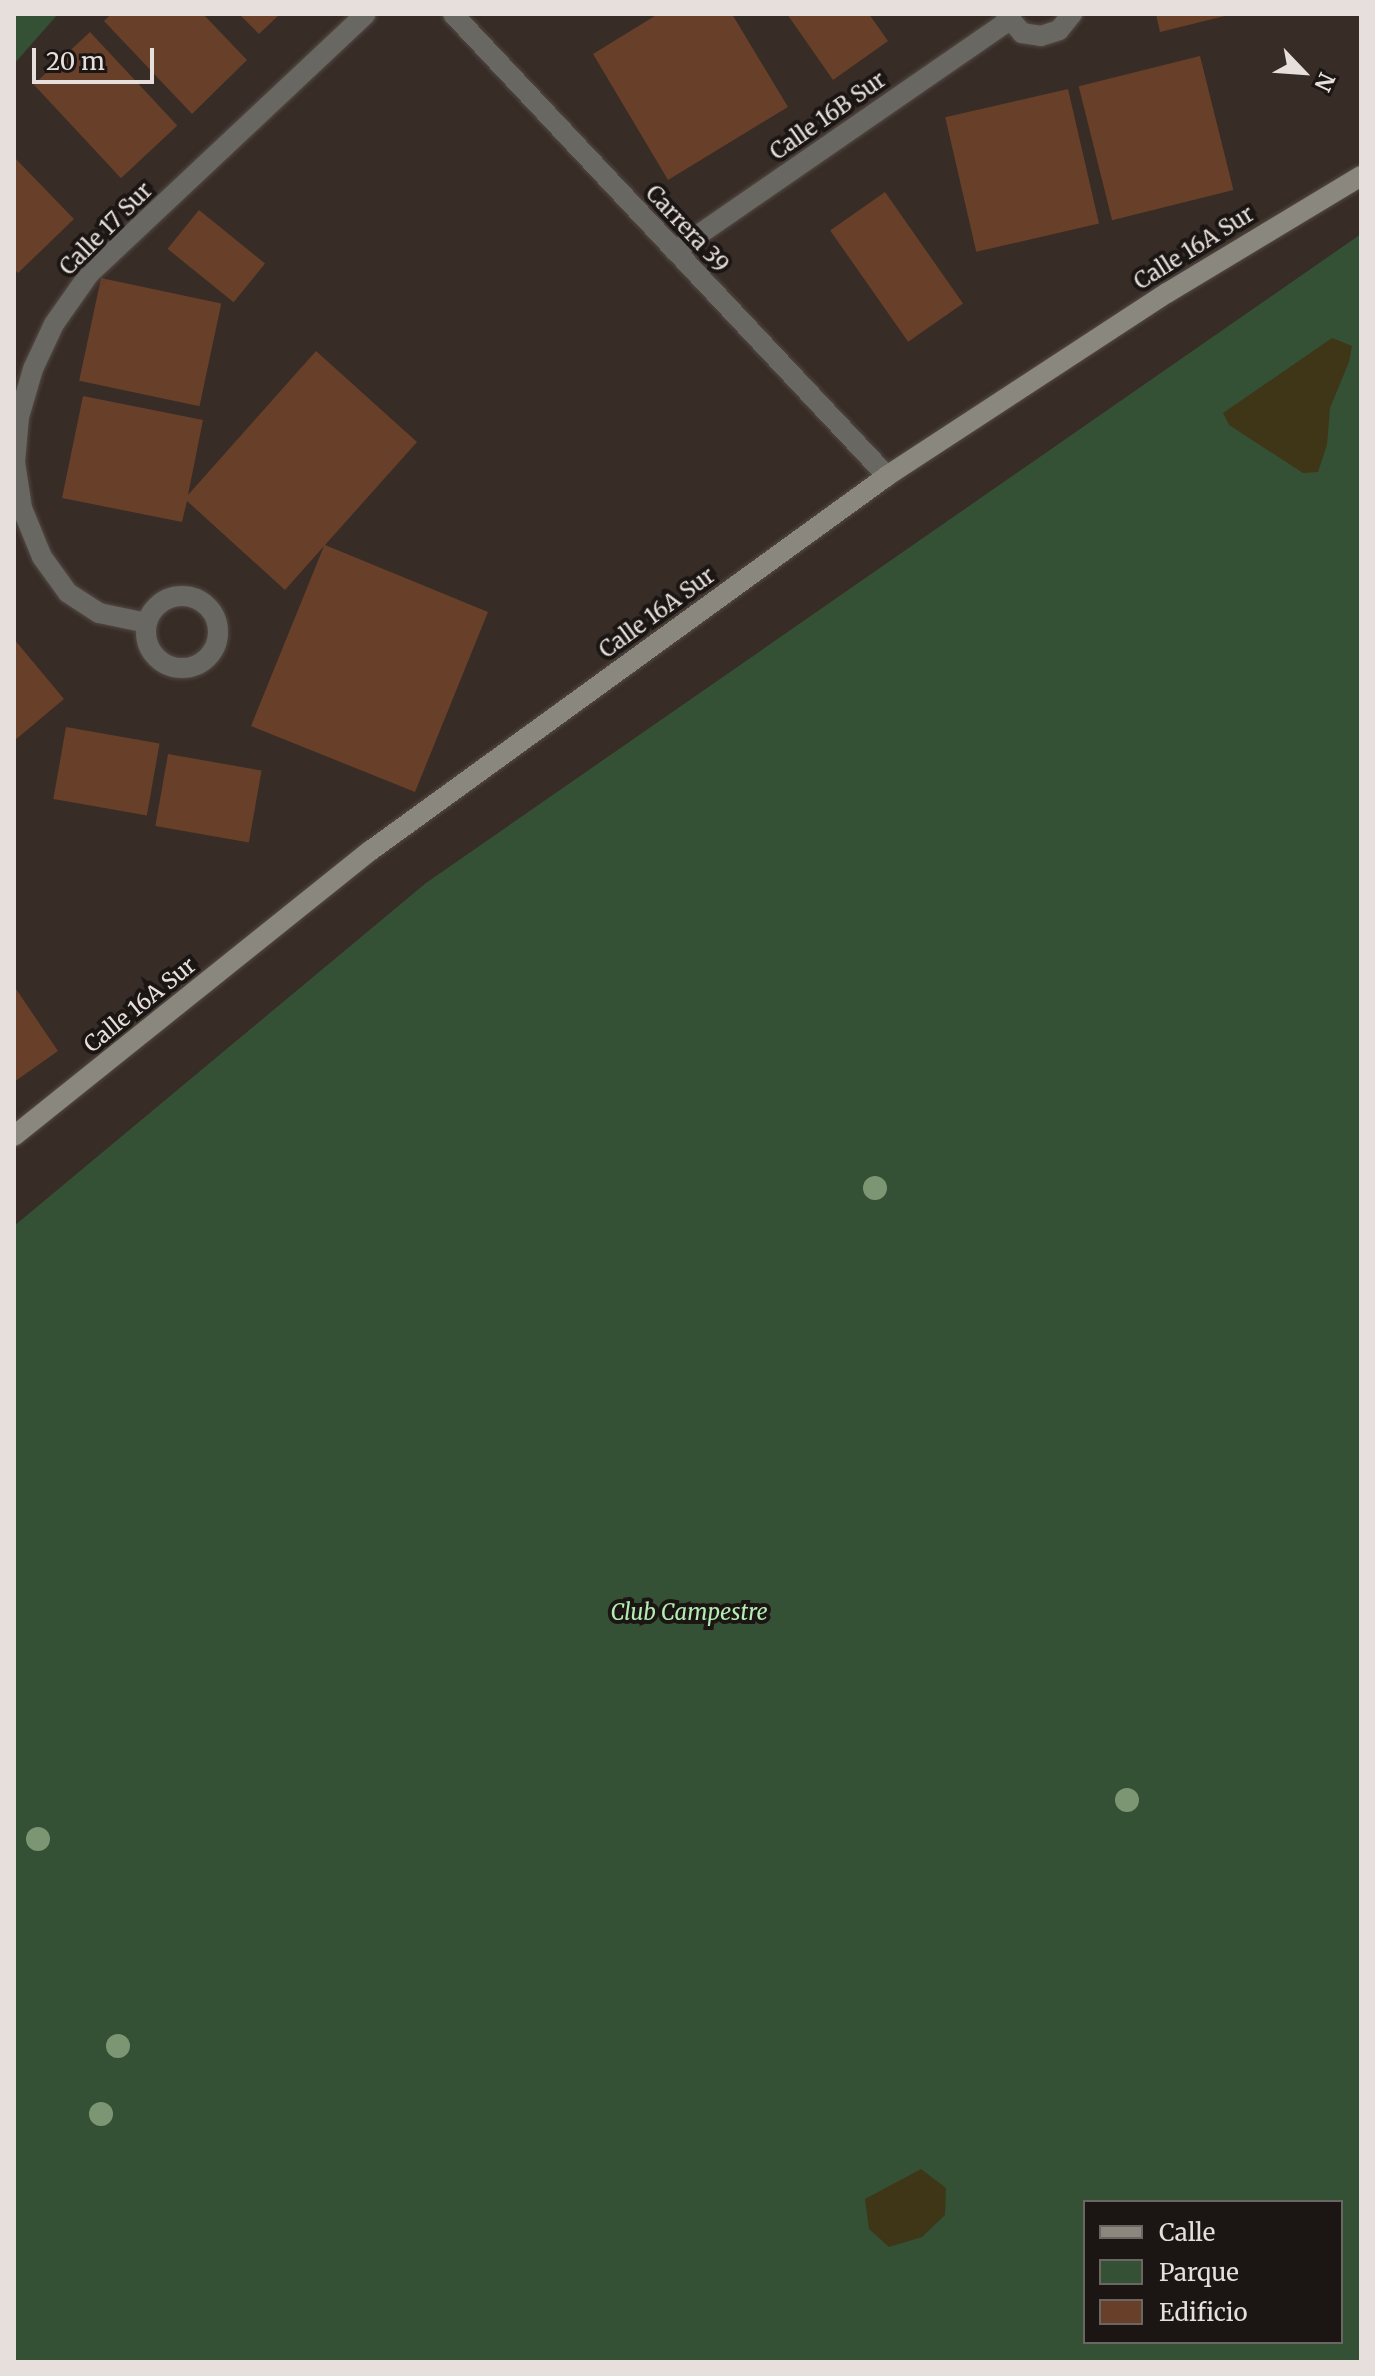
<!DOCTYPE html>
<html>
<head>
<meta charset="utf-8">
<style>
  body { margin:0 }
  #map { position:relative; width:1375px; height:2376px; overflow:hidden; background:#372c26; font-family:Merriweather,serif }
  div>[style] { position:absolute }
  [style*='--x'] { left:calc(var(--x)*1px); top:calc(var(--y)*1px); width:calc(var(--w)*1px); rotate:calc(var(--a)*1deg) }
  .green>* { inset:0; background:#355135 }
  .sand>* { inset:0; background:#3e3616 }
  .building>* { inset:0; background:#683f28; transform-origin:0 0 }
  .roads { filter:drop-shadow(0 0 2px #534943) drop-shadow(0 0 2px #534943) }
  .street>* { height:20px; margin:-10px; padding:0 10px; transform-origin:10px; border-radius:10px; background:#696762 }
  .street>.ring { margin:-10px; padding:0; box-sizing:content-box; background:none; border:20px solid #696762; border-radius:50% }
  .secondary>* { height:20px; margin:-10px; padding:0 10px; transform-origin:10px; border-radius:10px; background:#8a877e }
  .trees>* { width:24px; height:24px; margin:-12px; border-radius:50%; background:#7c9674 }
  span { translate:-50% -50%; white-space:nowrap; text-align:center; line-height:1.15; -webkit-text-stroke:8px #1b1613; paint-order:stroke }
  .street-label { font-size:22px; color:#e6dfdb }
  .park-label { font-size:22px; color:#b4edb3; font-style:italic }
  .frame { position:absolute; inset:0; border:16px solid #e6dfdb; pointer-events:none }
  .legend { position:absolute; left:1083px; top:2200px; width:260px; height:144px; box-sizing:border-box; background:#1b1613; border:2px solid #6c6663; margin:0; padding:10px 14px; list-style:none; font-size:24px; color:#e6dfdb }
  .legend li { display:flex; align-items:center; gap:16px; height:40px }
  .legend b { width:40px; border:2px solid #6c6663 }
  .north { position:absolute; left:1263px; top:32px; width:80px; height:80px; -webkit-text-stroke:6px #1b1613; paint-order:stroke; rotate:115deg; font-size:22px; font-weight:700; line-height:32px; text-align:center; color:#e6dfdb }
  .north::after { content:''; display:block; margin:auto; width:28px; height:36px; background:#e6dfdb; clip-path:polygon(50% 0,100% 100%,50% 72%,0 100%) }
  .scale { position:absolute; left:32px; top:48px; width:122px; height:36px; box-sizing:border-box; border:4px solid #e6dfdb; border-top:0; padding-left:10px; font-size:24px; line-height:28px; white-space:nowrap; color:#e6dfdb; -webkit-text-stroke:6px #1b1613; paint-order:stroke }
</style>
</head>
<body>
<div id="map">
  <div class="green">
    <i style="clip-path:polygon(14px 14px,58px 14px,14px 64px)"></i>
    <i style="clip-path:polygon(evenodd,1361px 234px,1361px 2362px,14px 2362px,14px 1226px,426px 883px,1361px 234px,1085px 2202px,1341px 2202px,1341px 2342px,1085px 2342px,1085px 2202px)"></i>
  </div>
  <div class="sand">
    <i style="clip-path:polygon(1332px 338px,1352px 346px,1349px 362px,1330px 408px,1327px 445px,1318px 472px,1303px 473px,1229px 425px,1223px 413px)"></i>
    <i style="clip-path:polygon(921px 2169px,946px 2188px,945px 2215px,922px 2237px,889px 2247px,869px 2229px,865px 2199px)"></i>
  </div>
  <div class="building">
    <i style="clip-path:polygon(111px 14px,203px 14px,247px 60px,192px 114px,104px 21px)"></i>
    <i style="clip-path:polygon(239px 14px,280px 14px,259px 34px)"></i>
    <i style="clip-path:polygon(658px 14px,732px 14px,788px 107px,668px 180px,593px 54px)"></i>
    <i style="clip-path:polygon(787px 14px,869px 14px,888px 41px,833px 80px)"></i>
    <i style="clip-path:polygon(1156px 14px,1229px 14px,1229px 15px,1160px 32px)"></i>
    <i style="left:90px;top:32px;width:128px;height:77px;rotate:47deg"></i>
    <i style="left:1200px;top:56px;width:138px;height:125px;rotate:76deg"></i>
    <i style="left:1068px;top:89px;width:138px;height:126px;rotate:77deg"></i>
    <i style="clip-path:polygon(14px 157px,74px 219px,18px 273px,14px 269px)"></i>
    <i style="left:885px;top:192px;width:136px;height:67px;rotate:55deg"></i>
    <i style="left:199px;top:210px;width:85px;height:50px;rotate:39deg"></i>
    <i style="left:101px;top:278px;width:123px;height:105px;rotate:12deg"></i>
    <i style="clip-path:polygon(316px 351px,417px 442px,325px 545px,488px 612px,415px 792px,251px 726px,324px 546px,285px 590px,187px 501px,182px 522px,62px 498px,83px 396px,203px 420px,188px 495px)"></i>
    <i style="clip-path:polygon(14px 639px,64px 699px,14px 741px)"></i>
    <i style="left:66px;top:727px;width:95px;height:73px;rotate:10deg"></i>
    <i style="left:168px;top:754px;width:95px;height:73px;rotate:10deg"></i>
    <i style="clip-path:polygon(14px 986px,58px 1051px,14px 1082px)"></i>
  </div>
  <div class="roads">
    <div class="street">
      <i style="--x:453;--y:14;--w:634;--a:46.79"></i>
      <i style="--x:1006;--y:14;--w:25;--a:50"></i>
      <i style="--x:1022;--y:33;--w:19;--a:9"></i>
      <i style="--x:1041;--y:36;--w:19;--a:-18"></i>
      <i style="--x:1059;--y:30;--w:21;--a:-51"></i>
      <i style="--x:675;--y:251;--w:405;--a:-34.6"></i>
      <i class="ring" style="left:146px;top:596px;width:52px;height:52px"></i>
      <i style="--x:147;--y:623;--w:49;--a:-168.2"></i>
      <i style="--x:99;--y:613;--w:37;--a:-147"></i>
      <i style="--x:68;--y:593;--w:44;--a:-125.8"></i>
      <i style="--x:42;--y:557;--w:53;--a:-112.2"></i>
      <i style="--x:22;--y:508;--w:47;--a:-98.7"></i>
      <i style="--x:15;--y:462;--w:45;--a:-84.9"></i>
      <i style="--x:19;--y:417;--w:50;--a:-73.7"></i>
      <i style="--x:33;--y:369;--w:50;--a:-65"></i>
      <i style="--x:54;--y:324;--w:62;--a:-54.8"></i>
      <i style="--x:90;--y:273;--w:378;--a:-43.2"></i>
    </div>
    <div class="secondary">
      <i style="--x:14;--y:1136;--w:456;--a:-38.7"></i>
      <i style="--x:370;--y:851;--w:639;--a:-35.95"></i>
      <i style="--x:887;--y:476;--w:334;--a:-33.2"></i>
      <i style="--x:1167;--y:293;--w:227;--a:-31.1"></i>
    </div>
  </div>
  <div class="trees">
    <i style="left:875px;top:1188px"></i>
    <i style="left:1127px;top:1800px"></i>
    <i style="left:38px;top:1839px"></i>
    <i style="left:118px;top:2046px"></i>
    <i style="left:101px;top:2114px"></i>
  </div>
  <div class="street-label">
    <span style="left:828px;top:116px;rotate:-35deg">Calle 16B Sur</span>
    <span style="left:106px;top:229px;rotate:-45deg">Calle 17 Sur</span>
    <span style="left:687px;top:229px;rotate:47deg">Carrera 39</span>
    <span style="left:1194px;top:248px;rotate:-32deg">Calle 16A Sur</span>
    <span style="left:657px;top:613px;rotate:-36deg">Calle 16A Sur</span>
    <span style="left:140px;top:1005px;rotate:-39deg">Calle 16A Sur</span>
  </div>
  <div class="park-label">
    <span style="left:689px;top:1613px">Club Campestre</span>
  </div>
  <div class="frame"></div>
  <ul class="legend">
  <li><b style="height:10px;background:#8a877e"></b>Calle</li>
  <li><b style="height:22px;background:#355135"></b>Parque</li>
  <li><b style="height:22px;background:#683f28"></b>Edificio</li>
  </ul>
  <div class="north">N</div>
  <div class="scale">20 m</div>
</div>
</body>
</html>
